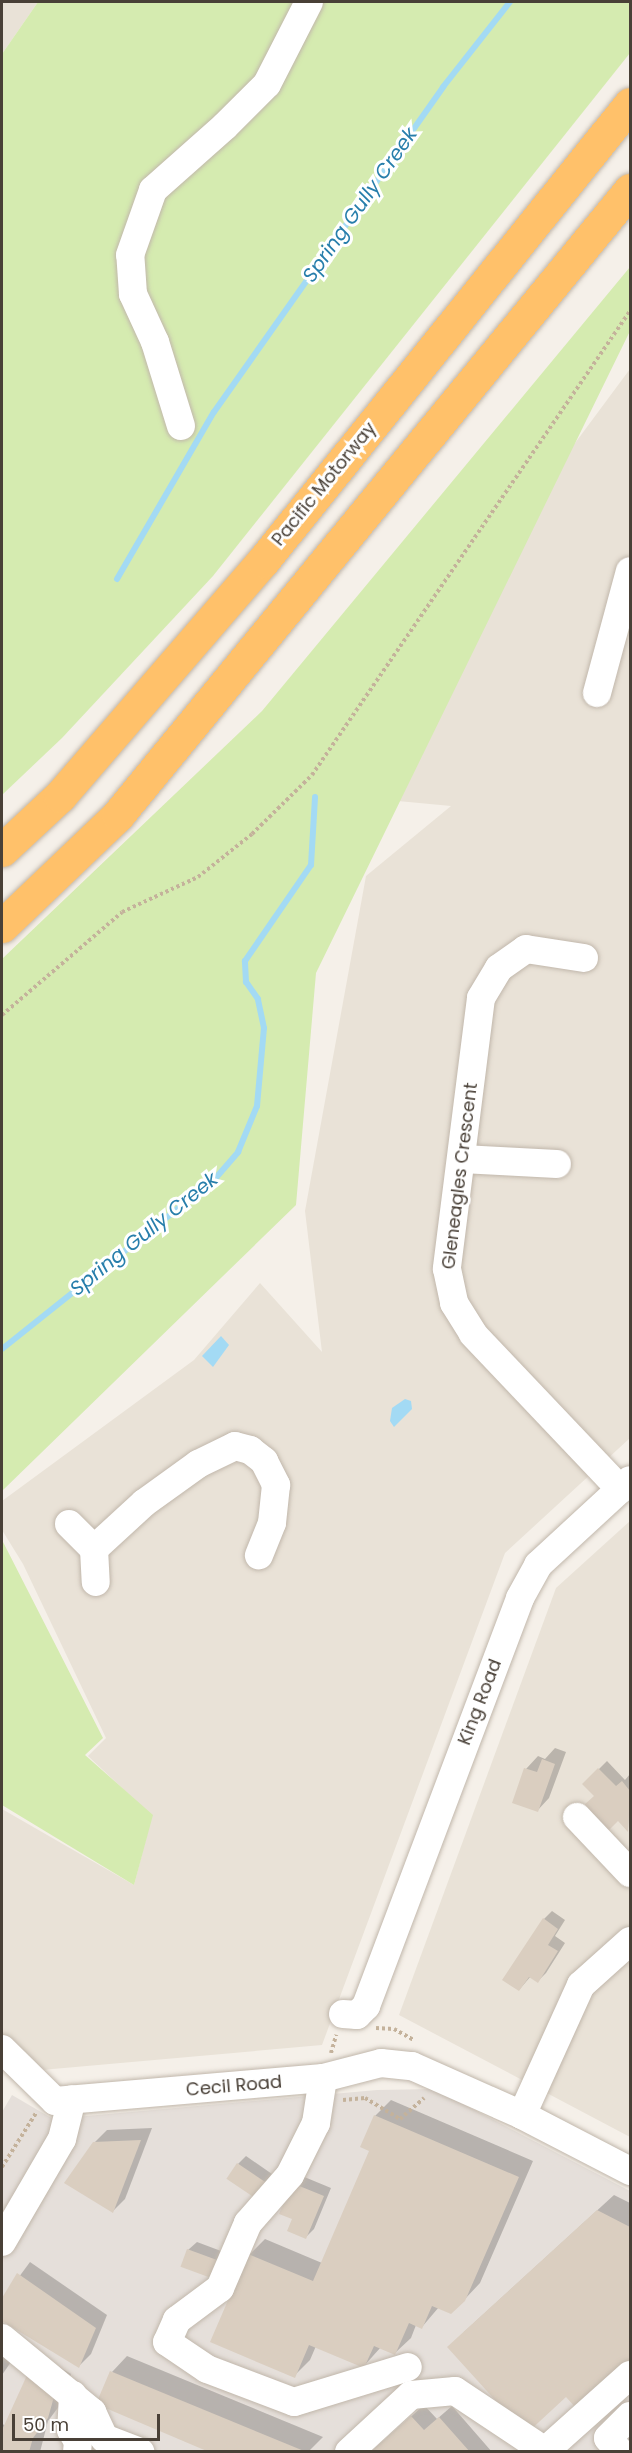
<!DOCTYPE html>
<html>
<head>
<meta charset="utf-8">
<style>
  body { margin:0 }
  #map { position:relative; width:632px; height:2453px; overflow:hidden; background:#f5f0e9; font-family:Poppins,sans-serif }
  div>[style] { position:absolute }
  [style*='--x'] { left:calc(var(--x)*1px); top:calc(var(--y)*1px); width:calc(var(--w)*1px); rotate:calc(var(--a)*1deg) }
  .residential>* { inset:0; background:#e9e2d7 }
  .industrial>* { inset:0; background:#e5dfda }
  .green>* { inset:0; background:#d5ebb0 }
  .water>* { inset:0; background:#a3daf4 }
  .shadow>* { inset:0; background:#0003 }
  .stream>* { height:6px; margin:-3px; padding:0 3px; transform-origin:3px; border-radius:3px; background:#a3daf4 }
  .building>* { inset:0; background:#dacec0; transform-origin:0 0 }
  .path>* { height:4px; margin-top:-2px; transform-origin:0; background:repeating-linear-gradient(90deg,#c4b29b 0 3px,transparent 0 6px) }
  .roads { filter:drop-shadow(0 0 2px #c1b7ab) drop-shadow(0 0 2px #c1b7ab) }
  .minor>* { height:28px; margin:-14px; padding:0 14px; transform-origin:14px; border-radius:14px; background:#fff }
  .highway>* { height:33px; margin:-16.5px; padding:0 16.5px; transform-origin:16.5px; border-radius:16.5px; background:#ffc16a }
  span { translate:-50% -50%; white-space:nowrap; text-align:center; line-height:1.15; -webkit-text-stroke:6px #fff; paint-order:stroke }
  .street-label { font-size:18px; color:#494037 }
  .water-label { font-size:20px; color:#277eab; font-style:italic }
  .frame { position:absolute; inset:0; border:3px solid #494037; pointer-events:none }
  .scale { position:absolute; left:12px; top:2414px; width:148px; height:27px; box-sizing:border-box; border:3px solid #494037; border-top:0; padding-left:8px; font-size:18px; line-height:21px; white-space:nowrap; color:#494037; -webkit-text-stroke:4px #fff; paint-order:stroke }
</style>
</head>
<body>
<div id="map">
  <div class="residential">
    <i style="clip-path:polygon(2px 2px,38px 2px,2px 54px)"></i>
    <i style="clip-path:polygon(630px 369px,630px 1438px,505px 1553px,322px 2045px,19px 2072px,2px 2057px,2px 1809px,134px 1885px,152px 1816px,88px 1756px,106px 1738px,23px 1564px,2px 1530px,2px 1501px,194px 1360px,260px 1283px,322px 1352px,305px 1211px,366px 876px,451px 806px,366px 798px,561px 462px)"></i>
    <i style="clip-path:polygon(630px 1521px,630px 2137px,399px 2015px,556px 1588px)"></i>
  </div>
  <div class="industrial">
    <i style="clip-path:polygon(434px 2089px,630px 2191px,630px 2451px,2px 2452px,2px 2112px,12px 2095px,53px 2119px,377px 2090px)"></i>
  </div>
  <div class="green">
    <i style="clip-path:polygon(38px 2px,630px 2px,630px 53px,213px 576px,62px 738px,2px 795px,2px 54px)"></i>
    <i style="clip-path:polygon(630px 267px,630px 331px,316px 973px,296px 1205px,2px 1491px,2px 959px,262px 711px)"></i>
    <i style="clip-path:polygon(2px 1540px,103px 1738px,85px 1755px,153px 1815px,134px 1885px,2px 1805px)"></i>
  </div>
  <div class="water">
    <i style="clip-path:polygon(221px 1336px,229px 1345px,213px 1367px,202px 1356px)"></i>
    <i style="clip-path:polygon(405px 1399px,411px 1401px,412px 1409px,394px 1427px,390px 1421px,392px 1408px)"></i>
  </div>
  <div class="shadow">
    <i style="clip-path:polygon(555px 1748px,566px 1752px,549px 1798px,537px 1811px,526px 1769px,538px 1756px,545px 1759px)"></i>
    <i style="clip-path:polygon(607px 1761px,625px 1780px,630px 1774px,628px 1829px,584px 1784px)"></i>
    <i style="clip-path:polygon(552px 1911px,565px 1920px,555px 1936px,565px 1943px,546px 1973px,538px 1981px,531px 1976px,519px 1990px,544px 1919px)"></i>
    <i style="clip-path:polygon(391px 2100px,533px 2161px,480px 2283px,464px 2300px,439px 2307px,422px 2327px,416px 2325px,411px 2338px,395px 2353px,381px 2347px,364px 2366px,316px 2346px,310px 2360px,294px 2376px,249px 2255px,265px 2239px,322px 2263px,371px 2150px,375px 2116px)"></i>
    <i style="clip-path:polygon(152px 2128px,125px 2199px,113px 2211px,94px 2143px,107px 2130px)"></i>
    <i style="clip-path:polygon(246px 2156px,272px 2174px,261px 2188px,238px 2164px)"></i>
    <i style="clip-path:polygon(302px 2176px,331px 2188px,314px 2229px,306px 2237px,294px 2218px,281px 2213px)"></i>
    <i style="clip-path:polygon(614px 2195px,630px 2203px,630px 2357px,576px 2406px,566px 2395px,464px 2332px)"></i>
    <i style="clip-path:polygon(197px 2242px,229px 2254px,215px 2278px,188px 2250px)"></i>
    <i style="clip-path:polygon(30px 2262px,107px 2315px,91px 2354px,79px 2366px,2px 2319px,2px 2300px)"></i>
    <i style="clip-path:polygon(2px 2331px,22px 2346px,2px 2375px)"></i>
    <i style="clip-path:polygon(127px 2356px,323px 2437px,308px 2452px,213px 2452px,112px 2372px)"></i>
    <i style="clip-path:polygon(44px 2358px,71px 2374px,63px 2401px,48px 2421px,40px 2452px,2px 2452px,2px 2423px,5px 2426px)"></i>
    <i style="clip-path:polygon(424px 2405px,437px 2419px,452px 2406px,492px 2452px,371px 2452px)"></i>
  </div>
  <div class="stream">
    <i style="--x:117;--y:579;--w:193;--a:-59.9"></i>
    <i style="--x:214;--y:412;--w:398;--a:-54.8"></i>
    <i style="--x:443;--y:87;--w:108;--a:-51.8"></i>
    <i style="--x:2;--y:1349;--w:271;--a:-38.6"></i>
    <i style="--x:214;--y:1180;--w:37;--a:-49"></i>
    <i style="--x:238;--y:1152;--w:50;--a:-67.6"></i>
    <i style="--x:257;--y:1106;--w:78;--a:-84.9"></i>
    <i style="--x:264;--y:1028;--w:30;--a:-102"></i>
    <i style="--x:258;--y:999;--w:21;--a:-125"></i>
    <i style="--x:246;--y:982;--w:21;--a:-93"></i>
    <i style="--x:245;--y:961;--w:116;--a:-55.5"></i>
    <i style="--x:311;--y:865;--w:68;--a:-86.6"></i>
  </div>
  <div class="building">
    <i style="clip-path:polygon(542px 1759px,555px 1764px,538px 1812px,512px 1803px,524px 1768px,537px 1772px)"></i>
    <i style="clip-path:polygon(598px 1768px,616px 1786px,622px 1781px,630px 1791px,628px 1832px,618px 1821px,608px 1831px,584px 1805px,594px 1796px,582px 1784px)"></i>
    <i style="clip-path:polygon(543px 1918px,558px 1929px,548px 1945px,558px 1951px,538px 1983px,529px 1977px,519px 1991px,502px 1980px)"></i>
    <i style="clip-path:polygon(374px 2115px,519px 2177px,465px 2301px,451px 2314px,432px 2306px,422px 2329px,409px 2323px,395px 2355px,374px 2346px,364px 2368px,309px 2345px,295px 2378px,210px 2342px,248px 2254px,313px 2281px,369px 2151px,360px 2147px)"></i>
    <i style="clip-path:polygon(141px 2140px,113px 2213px,64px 2183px,93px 2142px)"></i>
    <i style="left:237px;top:2163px;width:34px;height:19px;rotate:34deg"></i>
    <i style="clip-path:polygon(292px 2183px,324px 2196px,306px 2239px,287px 2231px,292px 2219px,279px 2214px)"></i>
    <i style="clip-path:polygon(597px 2210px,630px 2227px,630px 2359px,576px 2408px,566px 2397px,526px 2434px,447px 2347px)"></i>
    <i style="left:187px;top:2249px;width:37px;height:19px;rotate:20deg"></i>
    <i style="clip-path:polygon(17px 2273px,96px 2328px,79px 2368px,2px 2321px,2px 2298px)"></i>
    <i style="clip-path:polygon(110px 2371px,304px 2451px,209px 2452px,96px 2404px)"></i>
    <i style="clip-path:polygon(28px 2373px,56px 2390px,48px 2418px,33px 2438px,29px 2452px,2px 2452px,2px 2430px)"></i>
    <i style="clip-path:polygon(411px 2416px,424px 2430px,439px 2417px,470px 2452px,371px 2452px)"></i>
  </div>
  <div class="path">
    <i style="--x:2;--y:1015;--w:158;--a:-40.6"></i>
    <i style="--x:122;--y:912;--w:84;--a:-24.7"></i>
    <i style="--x:198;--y:877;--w:69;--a:-38.5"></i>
    <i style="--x:252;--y:834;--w:84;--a:-44.5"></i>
    <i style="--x:312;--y:775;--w:563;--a:-55.58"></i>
    <i style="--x:376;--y:2028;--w:18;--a:3"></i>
    <i style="--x:394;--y:2029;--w:23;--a:29"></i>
    <i style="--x:331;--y:2053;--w:19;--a:-74"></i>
    <i style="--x:343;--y:2100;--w:22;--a:-5"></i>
    <i style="--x:365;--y:2098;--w:41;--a:31"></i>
    <i style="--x:400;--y:2119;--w:32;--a:-41"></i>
    <i style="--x:2;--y:2167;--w:64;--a:-57.8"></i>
  </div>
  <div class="roads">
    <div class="minor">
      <i style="--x:181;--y:426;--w:88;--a:-107.2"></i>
      <i style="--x:155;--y:342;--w:53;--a:-114.6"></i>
      <i style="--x:133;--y:294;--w:39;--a:-94"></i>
      <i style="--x:130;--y:255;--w:69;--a:-70.5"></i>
      <i style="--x:153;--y:190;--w:96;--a:-41.6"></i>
      <i style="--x:225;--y:126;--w:59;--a:-45"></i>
      <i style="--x:267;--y:84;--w:92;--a:-62.9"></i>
      <i style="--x:597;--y:693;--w:126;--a:-74.9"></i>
      <i style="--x:584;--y:958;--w:59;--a:-171.2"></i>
      <i style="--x:526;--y:949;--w:33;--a:145"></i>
      <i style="--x:499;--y:968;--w:35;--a:121"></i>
      <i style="--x:481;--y:998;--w:273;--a:97.2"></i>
      <i style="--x:447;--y:1269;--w:35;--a:78"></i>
      <i style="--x:454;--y:1303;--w:36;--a:58"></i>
      <i style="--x:473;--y:1334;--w:214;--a:46.5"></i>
      <i style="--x:462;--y:1159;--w:95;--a:3"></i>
      <i style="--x:69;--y:1524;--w:35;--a:45"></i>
      <i style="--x:94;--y:1549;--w:33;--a:87"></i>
      <i style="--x:94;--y:1549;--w:68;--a:-42.6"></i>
      <i style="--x:144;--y:1503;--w:67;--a:-35.8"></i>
      <i style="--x:198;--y:1464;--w:41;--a:-25.9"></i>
      <i style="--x:235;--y:1446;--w:16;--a:15"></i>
      <i style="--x:250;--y:1450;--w:18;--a:38"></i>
      <i style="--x:264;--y:1461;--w:27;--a:63"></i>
      <i style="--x:276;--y:1485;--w:38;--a:96"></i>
      <i style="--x:272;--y:1523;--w:35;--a:112"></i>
      <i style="--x:577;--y:1817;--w:77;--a:46.6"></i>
      <i style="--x:343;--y:2014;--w:14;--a:4"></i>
      <i style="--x:357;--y:2015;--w:13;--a:-45"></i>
      <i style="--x:366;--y:2006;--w:436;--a:-69.3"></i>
      <i style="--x:520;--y:1598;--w:38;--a:-61"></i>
      <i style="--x:538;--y:1565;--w:125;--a:-42.7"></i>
      <i style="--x:2;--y:2049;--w:74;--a:44.5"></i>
      <i style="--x:55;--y:2101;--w:269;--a:-4.9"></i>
      <i style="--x:323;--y:2078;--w:60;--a:-14.5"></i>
      <i style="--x:381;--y:2063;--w:31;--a:6"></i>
      <i style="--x:412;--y:2066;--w:120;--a:24"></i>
      <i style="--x:522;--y:2115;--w:122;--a:27.4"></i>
      <i style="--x:323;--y:2078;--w:46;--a:98.8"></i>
      <i style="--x:316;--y:2123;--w:58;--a:116.6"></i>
      <i style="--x:290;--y:2175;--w:64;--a:131.2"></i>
      <i style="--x:248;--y:2223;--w:71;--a:113.3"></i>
      <i style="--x:220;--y:2288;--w:54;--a:143.3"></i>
      <i style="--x:177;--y:2320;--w:24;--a:114"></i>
      <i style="--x:167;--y:2342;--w:48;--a:34"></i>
      <i style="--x:207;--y:2369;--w:93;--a:20.8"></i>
      <i style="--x:294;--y:2402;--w:119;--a:-17.1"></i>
      <i style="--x:522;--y:2115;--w:143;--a:-65.6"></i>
      <i style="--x:581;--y:1985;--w:66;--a:-41.9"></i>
      <i style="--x:2;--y:2242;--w:119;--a:-59.8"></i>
      <i style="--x:62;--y:2139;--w:41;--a:-76"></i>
      <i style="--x:2;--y:2338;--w:117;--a:39.4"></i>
      <i style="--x:92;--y:2412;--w:29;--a:65"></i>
      <i style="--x:104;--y:2438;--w:39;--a:21"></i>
      <i style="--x:73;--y:2395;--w:35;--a:93"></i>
      <i style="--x:71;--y:2430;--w:13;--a:58"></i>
      <i style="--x:78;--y:2441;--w:11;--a:95"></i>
      <i style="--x:349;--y:2452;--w:84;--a:-42.6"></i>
      <i style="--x:411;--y:2395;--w:44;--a:-5.2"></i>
      <i style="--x:455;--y:2391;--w:108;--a:33.7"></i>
      <i style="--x:545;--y:2451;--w:114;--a:-41.8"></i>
      <i style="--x:620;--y:2452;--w:18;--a:-131"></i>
      <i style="--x:608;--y:2438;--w:31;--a:-45"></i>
    </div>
    <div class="highway">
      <i style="--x:2;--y:850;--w:79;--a:-43"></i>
      <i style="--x:60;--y:796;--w:311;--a:-49.2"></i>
      <i style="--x:263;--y:561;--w:586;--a:-51.23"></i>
      <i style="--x:2;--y:926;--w:161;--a:-43.7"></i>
      <i style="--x:118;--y:815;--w:808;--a:-50.68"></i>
    </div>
  </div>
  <div class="street-label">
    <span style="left:324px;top:484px;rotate:-51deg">Pacific Motorway</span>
    <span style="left:460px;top:1176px;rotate:-83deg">Gleneagles Crescent</span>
    <span style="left:480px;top:1702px;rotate:-69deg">King Road</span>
    <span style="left:234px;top:2086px;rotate:-5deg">Cecil Road</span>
  </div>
  <div class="water-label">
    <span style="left:360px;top:205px;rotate:-55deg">Spring Gully Creek</span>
    <span style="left:144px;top:1234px;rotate:-39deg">Spring Gully Creek</span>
  </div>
  <div class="frame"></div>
  <div class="scale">50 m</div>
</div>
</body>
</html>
